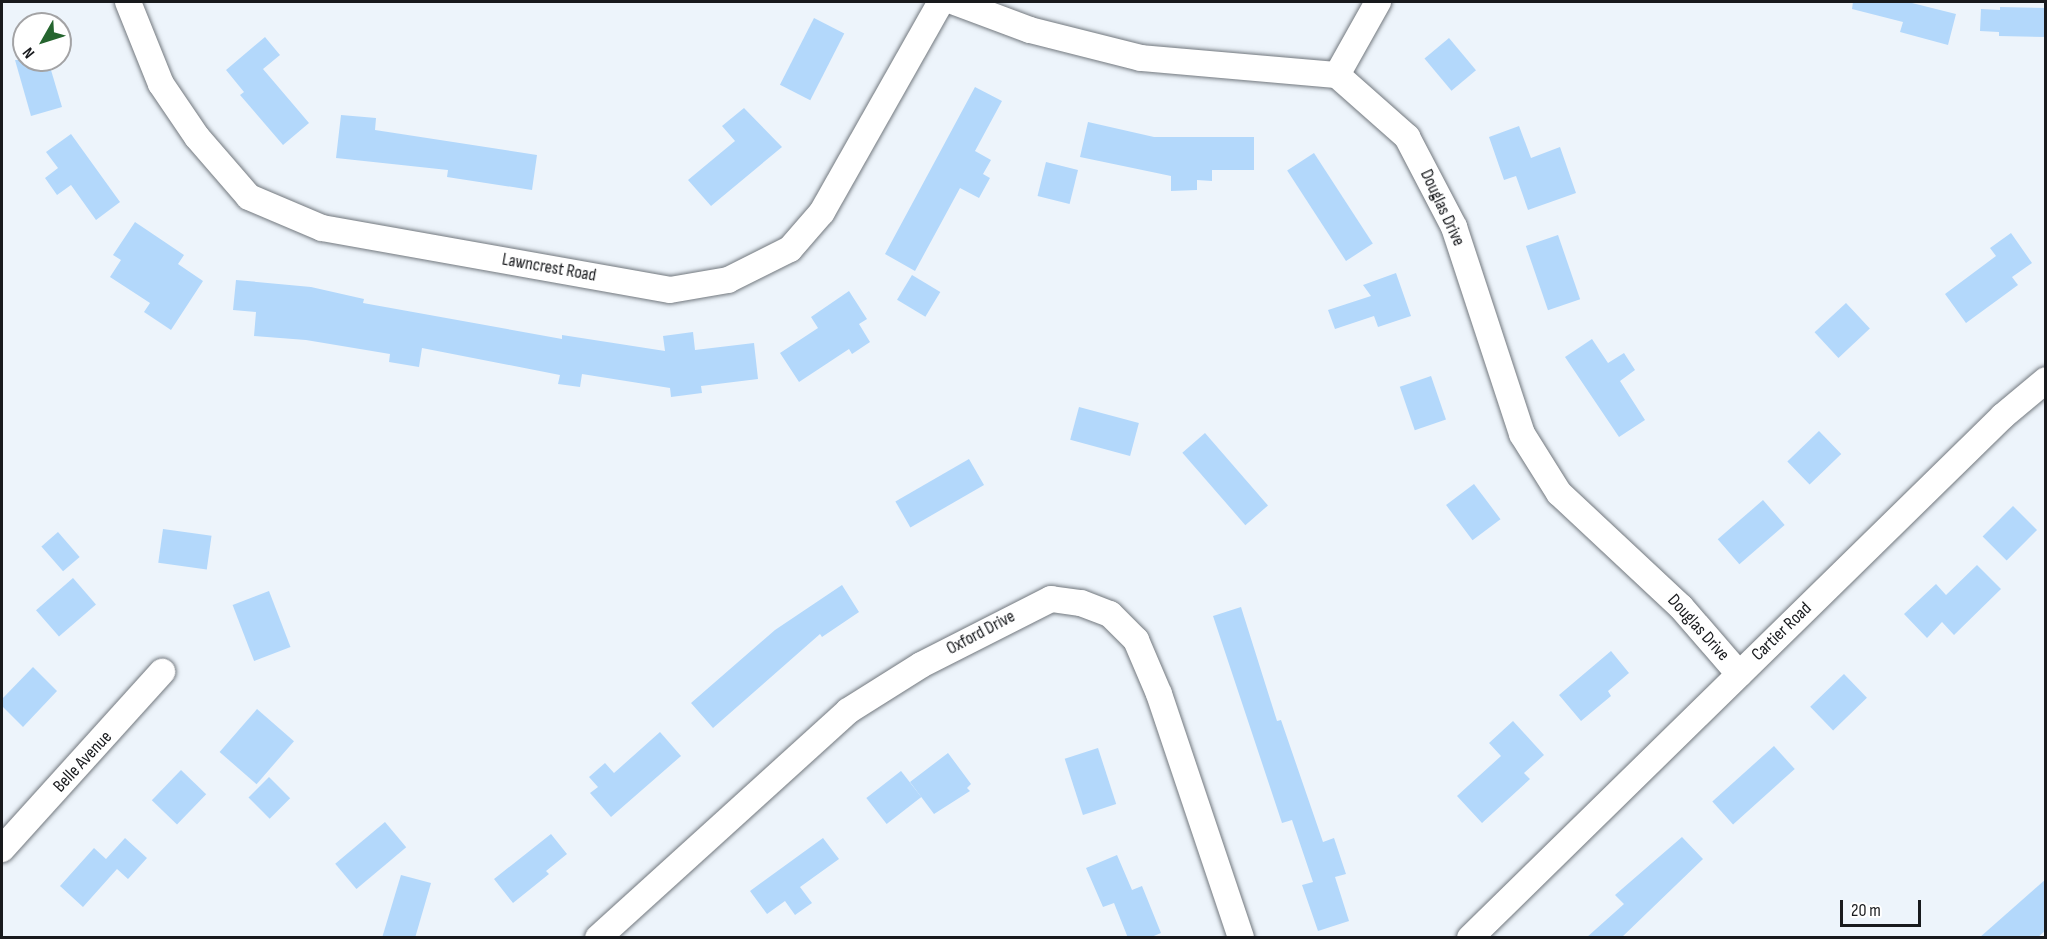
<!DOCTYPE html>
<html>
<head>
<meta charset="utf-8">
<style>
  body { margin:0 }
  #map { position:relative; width:2047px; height:939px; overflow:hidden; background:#edf4fb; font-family:"Sofia Sans Condensed",sans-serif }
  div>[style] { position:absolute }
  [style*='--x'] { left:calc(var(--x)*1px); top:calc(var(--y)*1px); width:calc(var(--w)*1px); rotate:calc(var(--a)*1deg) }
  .building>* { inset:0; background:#b3d8fb; transform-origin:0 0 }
  .roads { filter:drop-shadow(0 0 2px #72787e) drop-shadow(0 0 2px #72787e) }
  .street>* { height:26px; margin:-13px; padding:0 13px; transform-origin:13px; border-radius:13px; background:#fff }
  span { translate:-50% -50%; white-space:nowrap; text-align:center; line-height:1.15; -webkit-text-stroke:5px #fff; paint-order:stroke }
  .street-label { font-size:18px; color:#181a1d }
  .frame { position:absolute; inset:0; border:3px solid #181a1d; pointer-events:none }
  .north { position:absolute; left:12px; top:12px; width:60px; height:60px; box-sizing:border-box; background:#fff; border:2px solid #a3a3a5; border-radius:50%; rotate:231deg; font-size:16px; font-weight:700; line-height:24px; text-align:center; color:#181a1d }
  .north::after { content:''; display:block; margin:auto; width:21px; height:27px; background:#25652f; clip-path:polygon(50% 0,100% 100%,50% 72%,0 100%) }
  .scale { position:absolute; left:1840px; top:900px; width:81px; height:27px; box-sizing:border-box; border:3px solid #181a1d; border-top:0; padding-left:8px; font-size:18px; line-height:21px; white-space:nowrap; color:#181a1d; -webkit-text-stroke:4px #fff; paint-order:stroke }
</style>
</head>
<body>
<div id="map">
  <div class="building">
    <i style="clip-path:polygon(1853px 2px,1908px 2px,1956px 14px,1948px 45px,1900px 32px,1903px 22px,1852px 9px)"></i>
    <i style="clip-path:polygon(2000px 7px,2046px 8px,2046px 37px,1999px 36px,1999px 32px,1980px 31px,1981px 9px,2000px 10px)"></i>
    <i style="left:814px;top:18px;width:34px;height:75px;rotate:27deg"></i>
    <i style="clip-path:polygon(265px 37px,280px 55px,263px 69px,309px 123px,283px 145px,240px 95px,244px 92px,226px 70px)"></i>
    <i style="left:1449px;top:38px;width:42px;height:32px;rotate:50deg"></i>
    <i style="clip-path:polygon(15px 60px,48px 60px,62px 107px,31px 116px)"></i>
    <i style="clip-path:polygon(975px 87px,1002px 101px,975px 151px,991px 160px,983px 174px,990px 178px,979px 198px,960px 188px,915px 271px,885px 254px)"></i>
    <i style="clip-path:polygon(744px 108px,782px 147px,711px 206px,688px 180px,735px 141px,722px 126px)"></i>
    <i style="clip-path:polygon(341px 115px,376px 118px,375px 130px,537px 155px,532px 190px,447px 177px,448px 170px,336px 158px)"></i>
    <i style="clip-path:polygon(1088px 122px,1154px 137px,1254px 137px,1254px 170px,1212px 170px,1212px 181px,1197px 180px,1197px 190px,1171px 191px,1171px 176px,1080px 157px)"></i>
    <i style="clip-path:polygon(1519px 126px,1531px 158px,1560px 147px,1576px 193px,1528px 210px,1516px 176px,1504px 180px,1489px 137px)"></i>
    <i style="clip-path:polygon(71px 134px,120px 202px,96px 220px,71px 185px,57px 195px,45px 178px,58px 168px,46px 152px)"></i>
    <i style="left:1314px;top:153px;width:108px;height:32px;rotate:57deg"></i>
    <i style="left:1046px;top:162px;width:33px;height:35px;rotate:14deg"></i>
    <i style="clip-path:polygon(135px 222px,184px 255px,178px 264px,203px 281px,171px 330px,144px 312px,150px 303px,110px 277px,121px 260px,113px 255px)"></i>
    <i style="clip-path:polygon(2011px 233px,2032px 263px,2012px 277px,2018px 285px,1966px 323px,1945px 294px,1996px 256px,1990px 248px)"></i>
    <i style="left:1558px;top:235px;width:68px;height:34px;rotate:71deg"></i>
    <i style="clip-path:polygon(1396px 273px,1411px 316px,1378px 327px,1374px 316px,1335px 329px,1328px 310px,1371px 296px,1363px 285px)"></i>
    <i style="left:912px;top:275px;width:33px;height:29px;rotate:31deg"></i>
    <i style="clip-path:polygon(236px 280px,311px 287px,364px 299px,363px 303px,562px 339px,562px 335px,665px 351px,663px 336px,693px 332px,695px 350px,754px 343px,758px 379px,701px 386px,702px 393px,671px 397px,670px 388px,582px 374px,580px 387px,558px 384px,560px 375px,422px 348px,419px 367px,389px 362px,390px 354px,306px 340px,254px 336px,256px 312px,233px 310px)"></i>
    <i style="clip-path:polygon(849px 291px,867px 319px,859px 324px,870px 342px,852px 354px,849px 349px,799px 382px,780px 353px,818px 328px,811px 317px)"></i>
    <i style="left:1846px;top:303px;width:35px;height:43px;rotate:47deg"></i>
    <i style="clip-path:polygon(1592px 339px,1608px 363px,1624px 353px,1635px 370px,1620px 381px,1645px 420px,1619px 437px,1565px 357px)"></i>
    <i style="left:1431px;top:376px;width:46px;height:33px;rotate:71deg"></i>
    <i style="left:1079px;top:407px;width:62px;height:34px;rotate:15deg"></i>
    <i style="left:1819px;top:431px;width:32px;height:44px;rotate:46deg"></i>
    <i style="left:1205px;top:433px;width:96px;height:30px;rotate:49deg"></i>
    <i style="left:969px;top:459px;width:30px;height:85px;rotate:60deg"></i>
    <i style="left:1474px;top:484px;width:44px;height:35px;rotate:53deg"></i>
    <i style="left:1763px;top:500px;width:33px;height:60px;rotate:49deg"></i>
    <i style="left:2013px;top:506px;width:34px;height:43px;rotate:45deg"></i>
    <i style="left:163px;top:529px;width:49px;height:34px;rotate:8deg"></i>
    <i style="left:58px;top:532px;width:33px;height:22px;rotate:49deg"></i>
    <i style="clip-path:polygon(1977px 565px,2001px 589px,1954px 635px,1942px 622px,1927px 638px,1904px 614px,1936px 584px,1946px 595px)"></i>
    <i style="left:73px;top:578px;width:35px;height:49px;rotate:49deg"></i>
    <i style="clip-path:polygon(842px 585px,859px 612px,822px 637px,820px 634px,713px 728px,691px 703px,775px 630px)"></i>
    <i style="left:269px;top:591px;width:60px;height:39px;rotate:69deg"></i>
    <i style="clip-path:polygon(1241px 607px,1277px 721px,1281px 720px,1323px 842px,1334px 838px,1346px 874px,1335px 877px,1349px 921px,1318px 931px,1302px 885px,1313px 882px,1292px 820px,1282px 823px,1213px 616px)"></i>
    <i style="clip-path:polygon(1611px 651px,1629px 673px,1608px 691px,1611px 696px,1581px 721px,1559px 695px)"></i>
    <i style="clip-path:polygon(33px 667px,57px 691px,23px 727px,2px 706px,2px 699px)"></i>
    <i style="left:1844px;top:674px;width:33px;height:47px;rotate:46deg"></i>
    <i style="left:257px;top:709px;width:49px;height:57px;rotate:41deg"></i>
    <i style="clip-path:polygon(1513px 721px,1544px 755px,1524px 773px,1530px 779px,1482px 823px,1457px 796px,1501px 756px,1489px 743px)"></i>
    <i style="clip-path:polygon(660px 732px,681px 756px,611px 817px,590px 793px,598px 787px,589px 777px,605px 763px,614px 773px)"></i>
    <i style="left:1774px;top:746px;width:31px;height:83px;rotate:48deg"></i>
    <i style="left:1098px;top:748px;width:59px;height:35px;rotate:72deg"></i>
    <i style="clip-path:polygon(948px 753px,971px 784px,967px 788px,970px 791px,934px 814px,910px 782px)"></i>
    <i style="left:181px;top:770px;width:35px;height:42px;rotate:44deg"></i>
    <i style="left:901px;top:771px;width:33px;height:44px;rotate:52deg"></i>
    <i style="left:269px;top:777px;width:30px;height:29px;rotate:45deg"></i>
    <i style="left:385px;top:822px;width:33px;height:65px;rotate:50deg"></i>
    <i style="clip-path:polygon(551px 834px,567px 854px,546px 871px,549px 874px,513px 903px,494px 879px)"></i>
    <i style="clip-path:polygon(1682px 837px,1703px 859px,1621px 938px,1586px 938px,1624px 904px,1615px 895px)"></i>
    <i style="clip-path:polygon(125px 838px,147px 858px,128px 879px,117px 869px,83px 907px,60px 886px,94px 848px,106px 859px)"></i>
    <i style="clip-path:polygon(823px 838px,839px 859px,800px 887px,812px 903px,795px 915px,785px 901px,767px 914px,750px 891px)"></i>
    <i style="clip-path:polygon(1117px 855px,1132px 890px,1142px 886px,1161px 933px,1149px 938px,1128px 938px,1114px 903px,1103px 907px,1086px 868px)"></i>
    <i style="clip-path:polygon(401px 875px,431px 883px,415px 938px,382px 938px)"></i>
    <i style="clip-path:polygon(2046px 879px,2046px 930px,2037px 938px,1979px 938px)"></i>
  </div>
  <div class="roads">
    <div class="street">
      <i style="--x:128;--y:2;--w:88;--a:68.1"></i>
      <i style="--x:161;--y:84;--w:64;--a:55.8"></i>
      <i style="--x:197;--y:137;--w:79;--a:49.1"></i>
      <i style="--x:249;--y:197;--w:79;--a:23"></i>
      <i style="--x:322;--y:228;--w:353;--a:10.1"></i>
      <i style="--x:670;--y:290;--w:59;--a:-9.8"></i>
      <i style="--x:728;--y:280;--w:69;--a:-26.6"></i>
      <i style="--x:790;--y:249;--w:49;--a:-49.1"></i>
      <i style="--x:822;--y:212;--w:241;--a:-60.5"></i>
      <i style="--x:955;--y:2;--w:80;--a:20.5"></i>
      <i style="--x:1030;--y:30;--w:114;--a:14.2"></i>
      <i style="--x:1141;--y:58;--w:197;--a:5"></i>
      <i style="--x:1337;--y:75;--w:94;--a:41.5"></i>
      <i style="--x:1407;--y:137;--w:102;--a:62.4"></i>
      <i style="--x:1454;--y:227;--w:218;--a:71.8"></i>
      <i style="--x:1522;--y:434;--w:70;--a:57.9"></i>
      <i style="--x:1559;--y:493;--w:167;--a:43.1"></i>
      <i style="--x:1681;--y:607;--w:89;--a:49.1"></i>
      <i style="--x:1337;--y:75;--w:84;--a:-60.7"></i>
      <i style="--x:2;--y:849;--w:239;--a:-47.9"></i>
      <i style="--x:598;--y:938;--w:338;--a:-42.2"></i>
      <i style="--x:848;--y:711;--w:86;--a:-32.2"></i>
      <i style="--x:921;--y:665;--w:146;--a:-26.9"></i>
      <i style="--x:1051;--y:599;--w:30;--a:8"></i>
      <i style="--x:1081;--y:603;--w:31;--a:21"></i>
      <i style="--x:1110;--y:614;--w:37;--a:45"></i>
      <i style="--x:1136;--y:640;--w:59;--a:66.9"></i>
      <i style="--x:1159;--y:694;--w:257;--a:71.4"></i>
      <i style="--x:1470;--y:938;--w:746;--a:-44.4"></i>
      <i style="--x:2003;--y:416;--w:56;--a:-39.9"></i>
    </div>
  </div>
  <div class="street-label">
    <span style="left:1442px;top:208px;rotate:65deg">Douglas Drive</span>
    <span style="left:549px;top:268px;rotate:10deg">Lawncrest Road</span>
    <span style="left:1698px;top:628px;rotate:48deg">Douglas Drive</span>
    <span style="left:1782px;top:632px;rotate:-44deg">Cartier Road</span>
    <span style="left:981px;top:633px;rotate:-28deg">Oxford Drive</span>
    <span style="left:83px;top:762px;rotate:-47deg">Belle Avenue</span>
  </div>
  <div class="frame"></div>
  <div class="north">N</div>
  <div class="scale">20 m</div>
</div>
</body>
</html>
